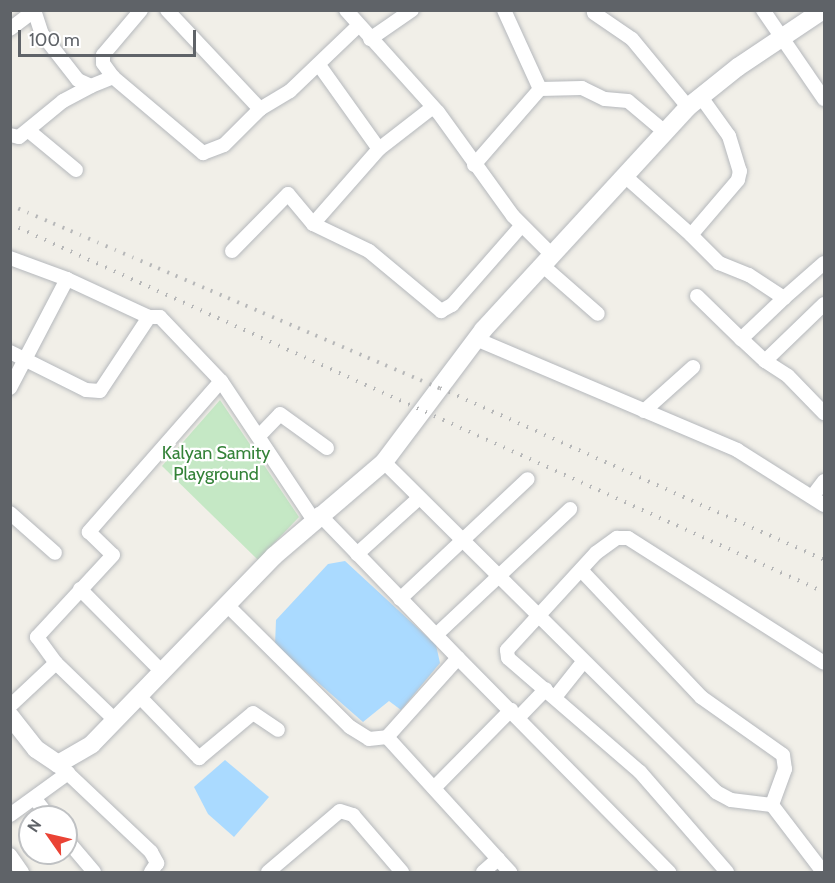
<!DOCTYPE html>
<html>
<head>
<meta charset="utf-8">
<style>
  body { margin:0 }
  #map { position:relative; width:835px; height:883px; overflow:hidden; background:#f1efe8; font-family:Cabin,sans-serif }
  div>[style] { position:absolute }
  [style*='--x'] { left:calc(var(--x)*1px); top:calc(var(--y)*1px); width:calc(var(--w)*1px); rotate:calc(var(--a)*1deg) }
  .green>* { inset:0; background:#c5e8c5 }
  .water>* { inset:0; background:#aadaff }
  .roads { filter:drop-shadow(0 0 2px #b5b8bc) drop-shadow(0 0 2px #b5b8bc) }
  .street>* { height:14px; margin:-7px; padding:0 7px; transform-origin:7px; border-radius:7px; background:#fff }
  .secondary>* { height:18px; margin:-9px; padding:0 9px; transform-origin:9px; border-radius:9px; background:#fff }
  .rail>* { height:4px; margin-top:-2px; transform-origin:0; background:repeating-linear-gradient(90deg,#b6b7b8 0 1.5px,transparent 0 9.5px) }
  span { translate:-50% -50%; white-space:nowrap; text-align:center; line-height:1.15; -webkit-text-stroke:4.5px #fff; paint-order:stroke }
  .park-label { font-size:18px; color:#348238 }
  .frame { position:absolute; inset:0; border:12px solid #5f6368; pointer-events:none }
  .north { position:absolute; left:18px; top:805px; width:60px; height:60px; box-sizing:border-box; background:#fff; border:2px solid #bfc1c3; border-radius:50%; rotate:304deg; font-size:16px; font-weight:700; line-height:24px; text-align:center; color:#5f6368 }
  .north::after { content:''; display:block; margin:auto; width:21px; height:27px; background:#ea4335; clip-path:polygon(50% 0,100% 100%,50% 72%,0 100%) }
  .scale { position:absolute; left:18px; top:30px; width:178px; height:27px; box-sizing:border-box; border:3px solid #5f6368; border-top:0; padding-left:8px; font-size:18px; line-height:21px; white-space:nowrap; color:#5f6368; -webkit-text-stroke:4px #fff; paint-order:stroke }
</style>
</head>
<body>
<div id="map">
  <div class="green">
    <i style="clip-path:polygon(220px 400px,299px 517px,258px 560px,162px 466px)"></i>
  </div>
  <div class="water">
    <i style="clip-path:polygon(345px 561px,436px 645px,440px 663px,401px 710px,389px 701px,363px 722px,275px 645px,276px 620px,328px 564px)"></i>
    <i style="clip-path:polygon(225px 760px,269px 797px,234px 837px,208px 814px,194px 787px)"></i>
  </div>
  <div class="roads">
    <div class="street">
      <i style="--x:34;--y:10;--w:25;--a:72"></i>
      <i style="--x:42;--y:34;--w:58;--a:52"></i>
      <i style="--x:78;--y:80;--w:14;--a:25"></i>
      <i style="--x:91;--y:86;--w:24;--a:-22"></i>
      <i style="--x:113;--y:77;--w:118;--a:40.2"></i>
      <i style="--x:203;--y:153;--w:22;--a:-21"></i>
      <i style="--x:224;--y:145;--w:51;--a:-45"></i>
      <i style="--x:260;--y:109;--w:35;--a:-31"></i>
      <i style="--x:290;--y:91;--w:94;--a:-43.7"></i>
      <i style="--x:167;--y:10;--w:136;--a:46.8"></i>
      <i style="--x:346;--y:10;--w:137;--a:48"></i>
      <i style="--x:438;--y:112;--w:128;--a:54.2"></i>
      <i style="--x:513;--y:216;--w:55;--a:45"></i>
      <i style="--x:763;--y:10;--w:108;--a:55.6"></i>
      <i style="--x:594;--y:13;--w:46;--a:34.4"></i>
      <i style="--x:632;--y:39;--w:88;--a:50.5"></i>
      <i style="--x:10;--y:29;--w:30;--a:-37"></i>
      <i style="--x:370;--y:39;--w:51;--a:-34.6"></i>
      <i style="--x:319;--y:65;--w:103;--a:54.5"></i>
      <i style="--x:113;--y:77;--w:17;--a:-126"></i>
      <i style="--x:103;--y:63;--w:8;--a:-90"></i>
      <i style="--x:103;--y:55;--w:59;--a:-49.8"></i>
      <i style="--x:540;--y:89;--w:42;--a:-1.4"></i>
      <i style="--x:582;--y:88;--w:25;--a:26"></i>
      <i style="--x:605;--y:99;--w:23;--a:5"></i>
      <i style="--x:628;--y:101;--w:50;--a:40.1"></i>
      <i style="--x:701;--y:97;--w:48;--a:54.3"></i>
      <i style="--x:729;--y:136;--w:37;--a:73"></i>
      <i style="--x:740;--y:171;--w:9;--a:103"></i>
      <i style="--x:738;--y:180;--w:72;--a:130.5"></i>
      <i style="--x:691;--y:235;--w:40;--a:45"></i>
      <i style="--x:719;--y:263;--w:32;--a:22"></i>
      <i style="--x:749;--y:275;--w:42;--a:33.3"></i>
      <i style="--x:784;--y:298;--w:53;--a:-41.2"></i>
      <i style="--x:29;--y:131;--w:61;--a:39.7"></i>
      <i style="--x:10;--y:135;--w:9;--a:13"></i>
      <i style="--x:19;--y:137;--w:57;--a:-39.3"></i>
      <i style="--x:63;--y:101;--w:32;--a:-28"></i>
      <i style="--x:474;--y:165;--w:101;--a:-49"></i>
      <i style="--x:540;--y:89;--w:87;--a:-114.5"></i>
      <i style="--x:626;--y:177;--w:87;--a:41.7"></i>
      <i style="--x:313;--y:224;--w:62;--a:25.7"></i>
      <i style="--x:369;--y:251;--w:94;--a:39.8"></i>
      <i style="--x:441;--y:311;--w:13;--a:-29"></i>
      <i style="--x:452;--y:305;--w:106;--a:-48.8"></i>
      <i style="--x:232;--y:251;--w:80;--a:-45.5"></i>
      <i style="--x:288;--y:194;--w:39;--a:50"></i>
      <i style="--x:313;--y:224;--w:100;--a:-48.7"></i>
      <i style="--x:379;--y:149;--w:68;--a:-37.9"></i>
      <i style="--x:10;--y:258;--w:61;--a:20.2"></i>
      <i style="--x:67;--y:279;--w:123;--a:117.6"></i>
      <i style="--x:542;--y:265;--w:74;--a:41.2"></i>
      <i style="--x:67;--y:279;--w:90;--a:24.9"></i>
      <i style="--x:697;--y:296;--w:62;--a:44.3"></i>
      <i style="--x:824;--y:304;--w:82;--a:136"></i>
      <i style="--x:765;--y:361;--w:27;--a:33"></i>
      <i style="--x:788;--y:376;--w:52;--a:45.8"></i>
      <i style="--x:476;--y:339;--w:284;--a:23"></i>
      <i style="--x:737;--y:450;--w:103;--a:32.3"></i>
      <i style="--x:10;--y:352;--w:85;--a:26.6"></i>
      <i style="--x:86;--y:390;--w:14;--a:4"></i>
      <i style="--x:100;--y:391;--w:89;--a:-56.5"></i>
      <i style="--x:149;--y:317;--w:11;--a:0"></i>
      <i style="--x:160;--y:317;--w:88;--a:46.4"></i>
      <i style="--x:221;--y:381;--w:201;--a:131.2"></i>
      <i style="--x:89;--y:532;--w:33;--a:44"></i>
      <i style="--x:113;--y:555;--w:112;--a:132.8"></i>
      <i style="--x:37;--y:637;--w:32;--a:54"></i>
      <i style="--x:56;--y:663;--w:82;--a:44"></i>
      <i style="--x:765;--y:361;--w:33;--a:-137"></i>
      <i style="--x:741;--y:339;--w:59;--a:-43.6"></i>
      <i style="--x:221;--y:381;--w:166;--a:56.3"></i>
      <i style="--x:644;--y:411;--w:66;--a:-41.9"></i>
      <i style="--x:259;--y:436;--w:30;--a:-46"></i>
      <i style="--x:280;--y:414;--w:58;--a:35.9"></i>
      <i style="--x:384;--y:462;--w:468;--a:44.8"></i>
      <i style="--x:716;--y:792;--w:17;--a:28"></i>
      <i style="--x:731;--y:800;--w:41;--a:7"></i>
      <i style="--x:772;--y:805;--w:84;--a:52.7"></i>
      <i style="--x:812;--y:497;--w:20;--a:-53"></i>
      <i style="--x:10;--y:513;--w:60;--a:41.6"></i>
      <i style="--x:319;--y:514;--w:200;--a:46"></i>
      <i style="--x:458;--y:658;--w:106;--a:131.9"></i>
      <i style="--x:357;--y:554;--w:84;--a:-42.1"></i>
      <i style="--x:581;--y:570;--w:175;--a:46.6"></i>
      <i style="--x:701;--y:697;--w:100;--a:35.3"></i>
      <i style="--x:783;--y:755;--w:14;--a:82"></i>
      <i style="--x:785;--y:769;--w:38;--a:110"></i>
      <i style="--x:80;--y:589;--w:117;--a:45.3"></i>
      <i style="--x:400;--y:599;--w:175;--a:-43.2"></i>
      <i style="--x:227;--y:605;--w:173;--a:44.8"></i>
      <i style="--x:350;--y:727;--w:22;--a:32"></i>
      <i style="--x:369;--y:739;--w:18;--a:-6"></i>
      <i style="--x:387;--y:737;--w:165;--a:47.7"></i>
      <i style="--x:436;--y:635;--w:184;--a:-43.2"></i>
      <i style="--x:458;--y:658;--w:301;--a:45.4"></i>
      <i style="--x:138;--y:695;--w:88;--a:45.9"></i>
      <i style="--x:199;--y:758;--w:70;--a:-39.8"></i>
      <i style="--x:253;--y:713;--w:30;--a:34"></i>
      <i style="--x:556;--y:696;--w:43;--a:-51.5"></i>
      <i style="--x:10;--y:706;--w:63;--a:-43.1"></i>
      <i style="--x:518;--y:718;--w:40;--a:-46"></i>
      <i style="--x:58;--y:764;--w:128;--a:43.4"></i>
      <i style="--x:151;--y:852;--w:13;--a:61"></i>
      <i style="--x:157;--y:863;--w:11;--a:124"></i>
      <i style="--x:434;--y:788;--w:110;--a:-45.4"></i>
      <i style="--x:35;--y:799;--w:23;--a:52"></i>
      <i style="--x:10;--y:815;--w:72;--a:-35.9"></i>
      <i style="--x:66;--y:839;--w:43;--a:49.7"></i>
      <i style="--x:10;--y:855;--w:21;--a:55"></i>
      <i style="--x:268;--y:872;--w:94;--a:-40.3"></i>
      <i style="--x:340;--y:811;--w:14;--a:17"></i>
      <i style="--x:353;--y:815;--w:75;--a:49.3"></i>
      <i style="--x:483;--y:872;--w:20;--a:-41"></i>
      <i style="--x:498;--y:859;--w:18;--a:47"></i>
      <i style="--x:727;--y:872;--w:133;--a:-131"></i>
      <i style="--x:640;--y:772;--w:174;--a:-139.2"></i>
      <i style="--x:508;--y:658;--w:8;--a:-97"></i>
      <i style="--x:507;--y:650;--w:132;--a:-47.5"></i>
      <i style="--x:596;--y:553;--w:26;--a:-36"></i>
      <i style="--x:617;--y:538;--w:11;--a:0"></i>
      <i style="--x:628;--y:538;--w:232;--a:32.5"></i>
    </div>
    <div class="secondary">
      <i style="--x:10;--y:716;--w:42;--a:51.8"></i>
      <i style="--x:36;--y:749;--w:27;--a:34"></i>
      <i style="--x:58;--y:764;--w:39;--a:-30"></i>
      <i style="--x:92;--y:744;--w:262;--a:-45.9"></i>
      <i style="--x:274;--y:556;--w:145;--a:-40.5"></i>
      <i style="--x:384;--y:462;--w:165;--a:-53.1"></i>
      <i style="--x:483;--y:330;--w:303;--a:-47.4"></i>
      <i style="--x:688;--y:107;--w:64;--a:-38.7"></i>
      <i style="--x:738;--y:67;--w:102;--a:-33.8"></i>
    </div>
  </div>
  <div class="rail">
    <i style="--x:10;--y:205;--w:467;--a:23.1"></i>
    <i style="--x:440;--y:388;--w:421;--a:24.1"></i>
    <i style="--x:10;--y:224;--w:893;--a:24.33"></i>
  </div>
  <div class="park-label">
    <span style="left:216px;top:464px">Kalyan Samity<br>Playground</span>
  </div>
  <div class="frame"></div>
  <div class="north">N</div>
  <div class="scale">100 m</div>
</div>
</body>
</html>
